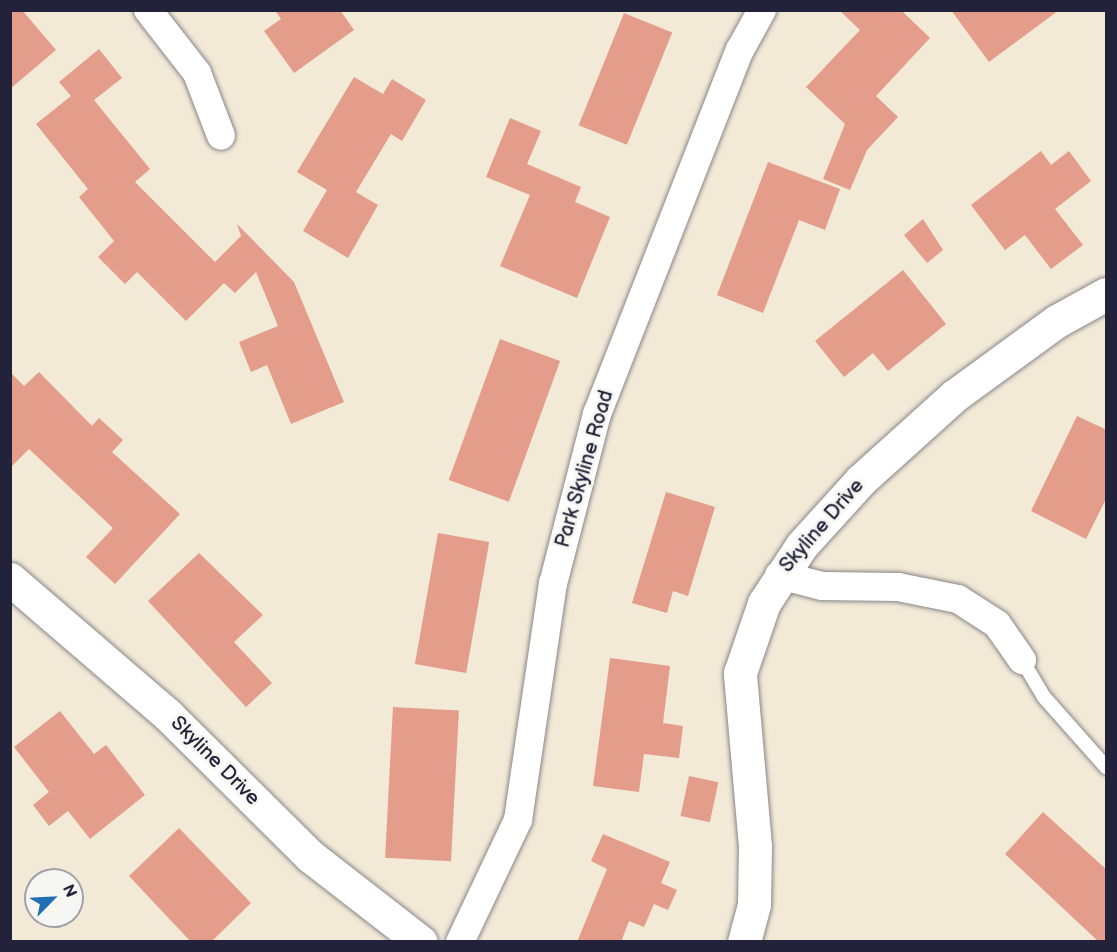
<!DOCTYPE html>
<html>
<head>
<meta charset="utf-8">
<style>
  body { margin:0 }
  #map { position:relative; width:1117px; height:952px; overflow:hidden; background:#f2ead7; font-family:"Balsamiq Sans",sans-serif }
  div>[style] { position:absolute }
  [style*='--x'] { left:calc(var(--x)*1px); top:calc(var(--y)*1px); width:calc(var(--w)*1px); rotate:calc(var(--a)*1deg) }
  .building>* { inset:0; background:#e39d8a; transform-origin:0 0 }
  .roads { filter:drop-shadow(0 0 2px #8a8689) drop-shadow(0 0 2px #8a8689) }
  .lane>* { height:14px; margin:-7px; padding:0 7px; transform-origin:7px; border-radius:7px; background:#fff }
  .street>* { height:28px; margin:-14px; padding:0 14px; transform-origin:14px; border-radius:14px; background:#fff }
  .secondary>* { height:33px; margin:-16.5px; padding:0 16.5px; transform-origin:16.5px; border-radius:16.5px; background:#fff }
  span { translate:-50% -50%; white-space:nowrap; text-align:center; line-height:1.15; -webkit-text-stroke:6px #f6f6f2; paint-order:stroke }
  .street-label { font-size:20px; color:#22223b }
  .frame { position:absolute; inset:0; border:12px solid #22223b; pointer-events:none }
  .north { position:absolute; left:24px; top:868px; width:60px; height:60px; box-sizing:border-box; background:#f6f6f2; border:2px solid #a1a1a9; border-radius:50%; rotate:66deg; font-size:16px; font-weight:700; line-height:24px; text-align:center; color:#22223b }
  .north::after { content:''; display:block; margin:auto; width:21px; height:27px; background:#1f6fb2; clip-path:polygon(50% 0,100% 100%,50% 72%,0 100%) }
</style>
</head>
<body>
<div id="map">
  <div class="building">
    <i style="clip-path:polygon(10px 10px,22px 10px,56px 50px,10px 89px)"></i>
    <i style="clip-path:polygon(275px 10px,340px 10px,354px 30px,294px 73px,264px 31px,281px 19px)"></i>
    <i style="clip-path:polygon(839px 10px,901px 10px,930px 38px,876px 96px,898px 117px,867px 150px,850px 190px,823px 179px,845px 124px,806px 87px,860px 30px)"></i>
    <i style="clip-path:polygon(951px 10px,1059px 10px,989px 62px)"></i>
    <i style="left:624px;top:13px;width:52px;height:121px;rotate:22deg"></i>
    <i style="clip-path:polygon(99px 49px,122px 78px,94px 100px,150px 169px,135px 182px,215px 262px,241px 236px,237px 224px,294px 282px,344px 402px,291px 424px,267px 365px,251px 372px,239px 342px,278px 326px,256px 272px,235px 293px,224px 283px,186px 321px,137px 272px,125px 284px,98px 257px,114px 241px,79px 197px,88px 189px,36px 124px,71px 96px,59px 82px)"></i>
    <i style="clip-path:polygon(354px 77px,383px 94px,392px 79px,426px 100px,402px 141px,391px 134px,356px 192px,378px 205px,348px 258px,303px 231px,327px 190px,297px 172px)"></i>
    <i style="clip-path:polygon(510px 118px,541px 131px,527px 164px,581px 187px,575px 202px,610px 217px,577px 298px,500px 266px,530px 195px,486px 177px)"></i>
    <i style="clip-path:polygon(1041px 151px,1051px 165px,1069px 151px,1091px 181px,1055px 209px,1083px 245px,1051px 269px,1025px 235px,1005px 250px,971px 205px)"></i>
    <i style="clip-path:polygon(768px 162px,840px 189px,825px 230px,799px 220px,763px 313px,717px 295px)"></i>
    <i style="clip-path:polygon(923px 219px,943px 250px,927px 263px,904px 235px)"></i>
    <i style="clip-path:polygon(903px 270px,946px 324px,888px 371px,873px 353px,844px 377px,815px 341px)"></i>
    <i style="left:500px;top:339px;width:64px;height:150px;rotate:20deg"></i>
    <i style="clip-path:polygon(10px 372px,24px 386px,39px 372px,92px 426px,99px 418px,123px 440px,112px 452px,180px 514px,115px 584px,86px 557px,113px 528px,29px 449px,10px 468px)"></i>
    <i style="clip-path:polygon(1077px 416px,1107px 430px,1107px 497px,1086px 539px,1031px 511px)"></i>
    <i style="clip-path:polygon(666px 492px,715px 507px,688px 596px,673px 591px,667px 613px,632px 603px)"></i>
    <i style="left:438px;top:533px;width:52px;height:133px;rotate:10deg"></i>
    <i style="clip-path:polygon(199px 553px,263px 615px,234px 642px,272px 683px,246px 707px,148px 601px)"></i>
    <i style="clip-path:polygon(610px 658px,670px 666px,663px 723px,683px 726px,679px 758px,644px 754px,639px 792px,593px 786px)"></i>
    <i style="left:393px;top:707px;width:66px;height:151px;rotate:3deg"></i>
    <i style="clip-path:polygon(60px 711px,94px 754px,106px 745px,145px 795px,90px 839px,68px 811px,49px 826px,33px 805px,49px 792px,14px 747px)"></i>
    <i style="left:689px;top:776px;width:30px;height:41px;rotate:12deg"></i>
    <i style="clip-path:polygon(1043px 812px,1107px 870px,1107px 942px,1099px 942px,1005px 854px)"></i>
    <i style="clip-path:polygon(179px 828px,251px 903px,211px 942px,191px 942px,129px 876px)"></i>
    <i style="clip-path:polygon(603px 834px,670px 862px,661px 883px,677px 890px,668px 910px,654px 904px,644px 927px,629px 921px,621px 942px,577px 942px,607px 869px,591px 861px)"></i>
  </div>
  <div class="roads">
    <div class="lane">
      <i style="--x:1022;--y:660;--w:43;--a:59.3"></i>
      <i style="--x:1044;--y:697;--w:94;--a:48.5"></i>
    </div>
    <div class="street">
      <i style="--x:148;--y:10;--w:80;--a:52.1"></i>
      <i style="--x:197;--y:73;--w:67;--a:69.1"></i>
      <i style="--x:779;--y:575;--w:44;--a:14.3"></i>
      <i style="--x:822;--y:586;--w:76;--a:0.8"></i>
      <i style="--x:898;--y:587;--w:61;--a:11.3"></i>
      <i style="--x:958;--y:599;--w:46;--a:32.7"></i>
      <i style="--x:997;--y:624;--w:44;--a:55.2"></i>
      <i style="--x:460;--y:942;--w:135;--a:-64.6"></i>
      <i style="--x:518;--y:820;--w:239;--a:-81.6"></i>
      <i style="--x:553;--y:584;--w:176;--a:-75.5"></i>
      <i style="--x:597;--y:414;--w:391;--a:-68.6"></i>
      <i style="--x:740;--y:50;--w:46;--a:-61.2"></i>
    </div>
    <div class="secondary">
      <i style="--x:10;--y:579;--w:208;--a:40.7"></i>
      <i style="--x:168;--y:715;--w:200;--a:44.8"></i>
      <i style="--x:310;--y:856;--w:140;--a:37.8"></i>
      <i style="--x:744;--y:942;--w:39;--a:-75"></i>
      <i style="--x:754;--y:904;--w:58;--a:-89"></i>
      <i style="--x:755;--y:846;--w:174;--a:-95"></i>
      <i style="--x:740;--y:673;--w:74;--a:-71.1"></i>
      <i style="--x:764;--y:603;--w:69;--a:-56.8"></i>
      <i style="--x:802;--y:545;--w:88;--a:-47.8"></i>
      <i style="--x:861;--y:480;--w:125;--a:-42.1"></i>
      <i style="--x:954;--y:396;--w:127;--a:-36.1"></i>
      <i style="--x:1057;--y:321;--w:56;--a:-28.9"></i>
    </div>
  </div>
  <div class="street-label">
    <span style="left:585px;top:469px;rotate:-74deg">Park Skyline Road</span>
    <span style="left:822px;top:526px;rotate:-49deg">Skyline Drive</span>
    <span style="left:215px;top:761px;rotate:45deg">Skyline Drive</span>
  </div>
  <div class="frame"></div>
  <div class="north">N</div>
</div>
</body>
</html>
